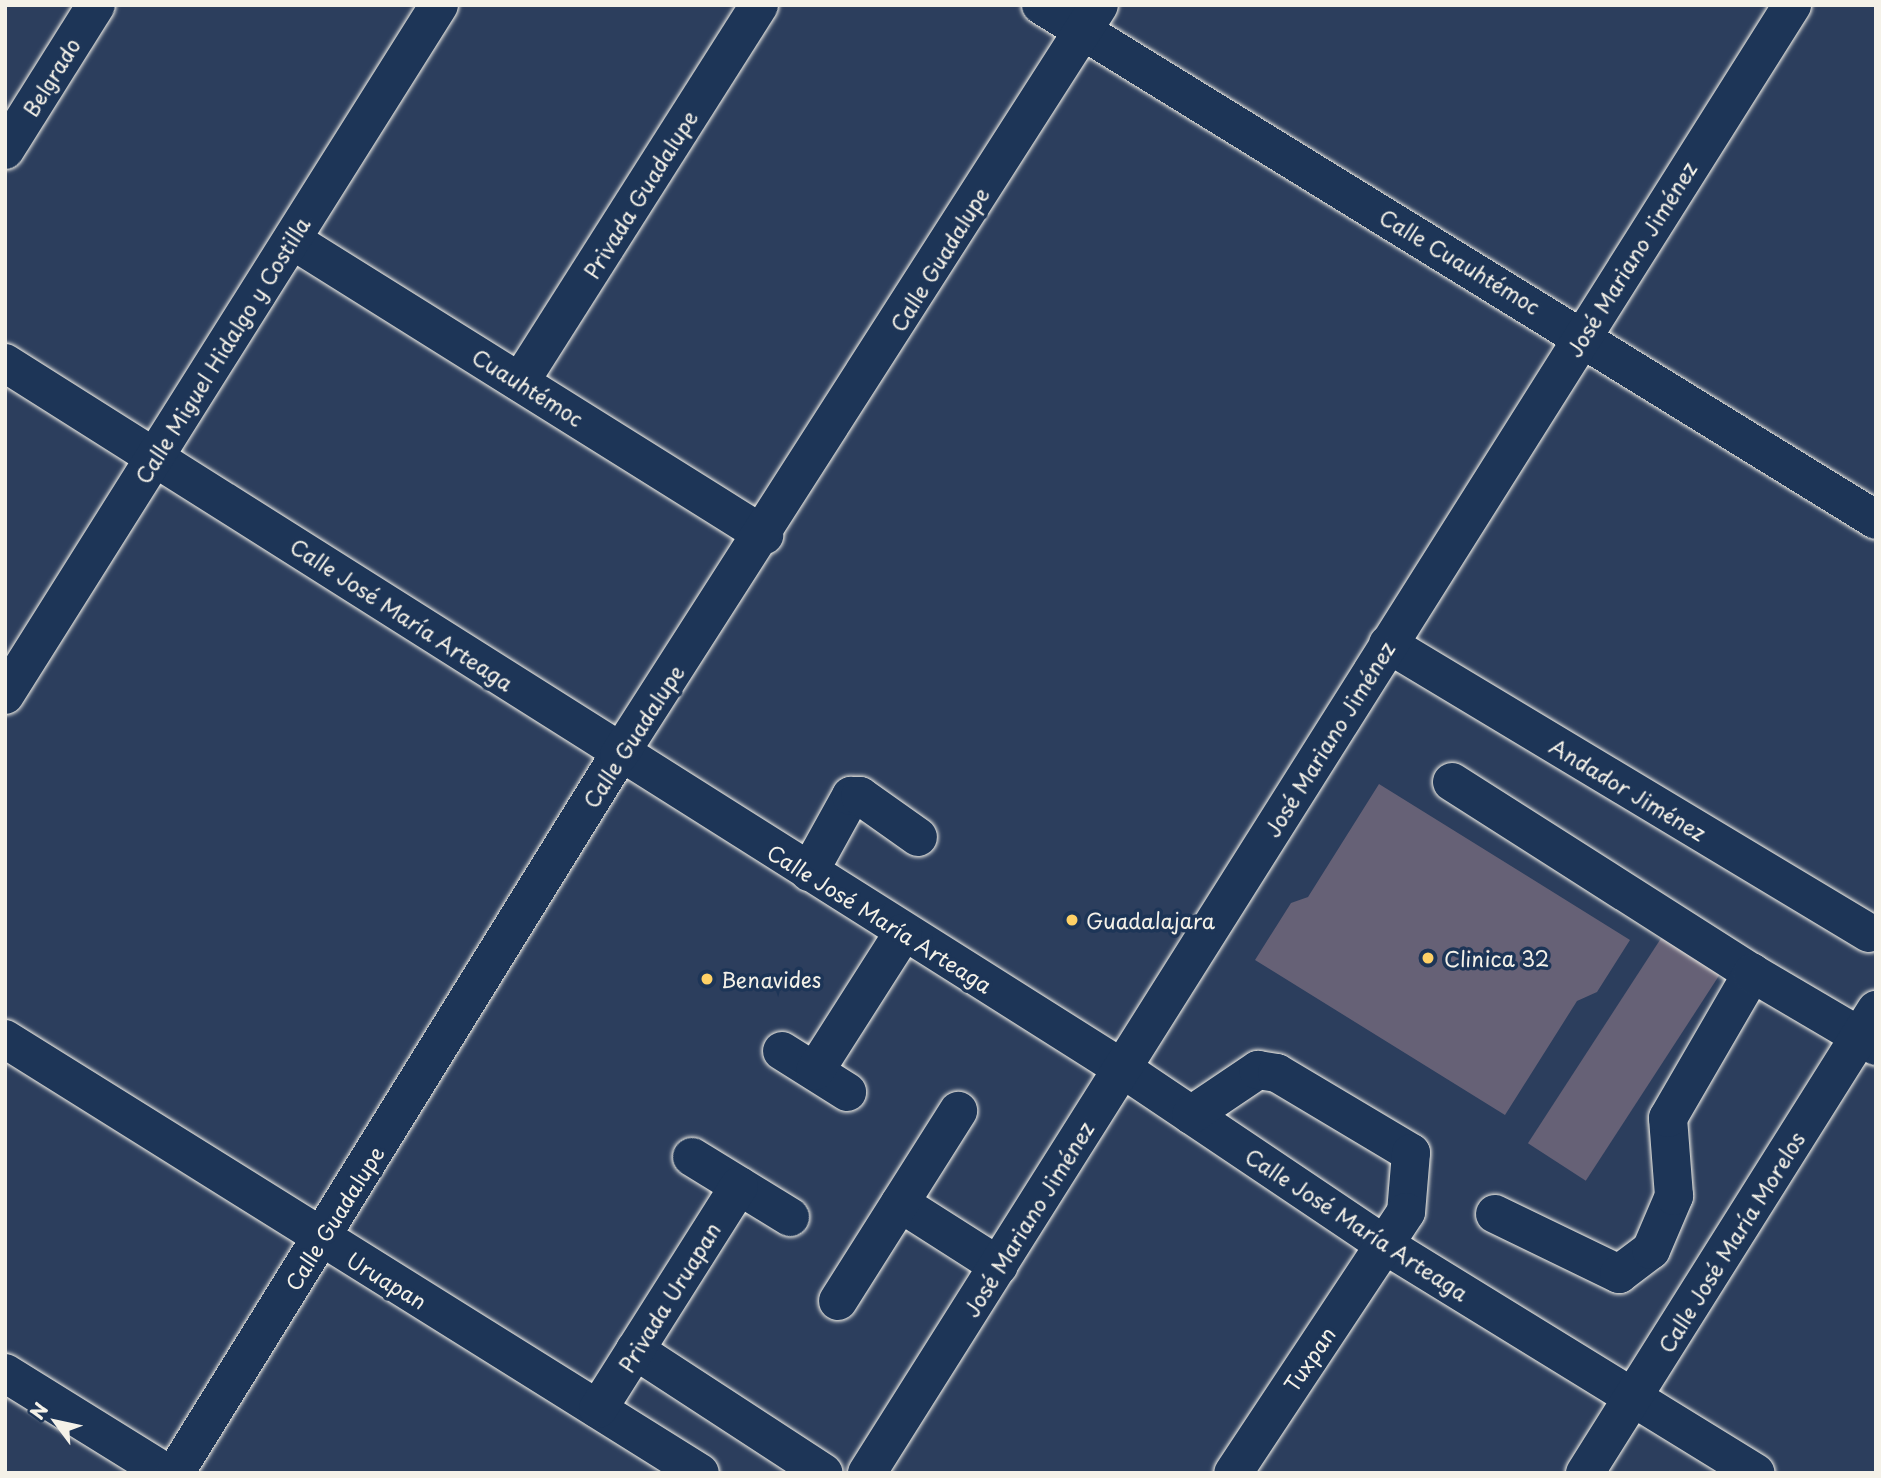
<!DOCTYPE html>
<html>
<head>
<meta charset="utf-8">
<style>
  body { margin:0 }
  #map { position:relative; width:1881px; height:1478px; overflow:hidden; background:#2c3e5d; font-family:"Playpen Sans",sans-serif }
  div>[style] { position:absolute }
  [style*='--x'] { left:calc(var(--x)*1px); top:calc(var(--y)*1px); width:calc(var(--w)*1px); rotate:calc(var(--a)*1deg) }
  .building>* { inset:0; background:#666176; transform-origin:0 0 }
  .roads { filter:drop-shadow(0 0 2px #f4f1e8) drop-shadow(0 0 2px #f4f1e8) }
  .minor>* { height:38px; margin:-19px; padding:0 19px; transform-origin:19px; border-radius:19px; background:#1d3557 }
  .dots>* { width:19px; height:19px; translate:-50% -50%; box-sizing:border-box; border:4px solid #1d3557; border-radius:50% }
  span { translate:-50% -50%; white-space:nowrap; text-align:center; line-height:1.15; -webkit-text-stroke:7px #1d3557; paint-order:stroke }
  .street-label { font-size:21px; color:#f4f1e8 }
  .poi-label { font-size:21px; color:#f4f1e8 }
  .left { translate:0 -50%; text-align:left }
  .frame { position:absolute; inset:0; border:7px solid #f4f1e8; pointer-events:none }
  .north { position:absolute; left:21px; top:1387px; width:70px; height:70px; -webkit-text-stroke:5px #1d3557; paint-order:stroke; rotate:303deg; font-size:19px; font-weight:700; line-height:28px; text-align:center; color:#f4f1e8 }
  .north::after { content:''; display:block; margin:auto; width:24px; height:32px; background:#f4f1e8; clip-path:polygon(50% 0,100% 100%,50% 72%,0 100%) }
</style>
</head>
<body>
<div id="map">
  <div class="building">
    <i style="clip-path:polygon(1379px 784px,1630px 940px,1597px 992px,1577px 1001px,1505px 1115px,1255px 960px,1291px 903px,1308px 897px)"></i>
    <i style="left:1669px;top:926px;width:69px;height:259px;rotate:33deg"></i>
  </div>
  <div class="roads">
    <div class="minor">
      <i style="--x:1041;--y:5;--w:981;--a:31.66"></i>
      <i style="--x:5;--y:150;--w:171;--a:-57.9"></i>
      <i style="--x:292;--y:240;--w:557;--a:32.01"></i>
      <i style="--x:5;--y:363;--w:1322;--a:32.27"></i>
      <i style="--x:1123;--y:1069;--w:316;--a:33.9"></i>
      <i style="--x:1385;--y:1245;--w:435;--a:31.6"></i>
      <i style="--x:520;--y:382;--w:446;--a:-57.6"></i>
      <i style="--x:1388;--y:644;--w:561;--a:31"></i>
      <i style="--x:5;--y:695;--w:815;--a:-57.83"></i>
      <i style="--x:1452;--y:782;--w:356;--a:32.5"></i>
      <i style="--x:809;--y:872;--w:87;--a:-61.1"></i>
      <i style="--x:851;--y:796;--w:9;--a:0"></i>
      <i style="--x:860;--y:796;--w:71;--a:35.3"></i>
      <i style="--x:5;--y:1039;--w:819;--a:31.98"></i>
      <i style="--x:782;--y:1051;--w:77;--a:32.2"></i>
      <i style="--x:815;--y:1071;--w:164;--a:-57.5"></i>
      <i style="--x:1191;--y:1115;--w:81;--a:-33.9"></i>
      <i style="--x:1258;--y:1070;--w:19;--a:9"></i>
      <i style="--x:1277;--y:1073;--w:156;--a:30.8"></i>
      <i style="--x:1411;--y:1153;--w:59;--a:94.8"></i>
      <i style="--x:1406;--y:1212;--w:313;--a:123.5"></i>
      <i style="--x:692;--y:1157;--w:115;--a:31.5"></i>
      <i style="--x:900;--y:1203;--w:117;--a:32.5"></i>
      <i style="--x:1495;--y:1214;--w:138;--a:25.8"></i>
      <i style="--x:1619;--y:1274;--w:40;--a:-37"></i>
      <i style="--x:1651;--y:1250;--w:59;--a:-66.9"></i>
      <i style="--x:1674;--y:1196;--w:78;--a:-94.4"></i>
      <i style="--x:1668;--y:1118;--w:168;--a:-59.9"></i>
      <i style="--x:1752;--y:973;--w:144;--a:30.5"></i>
      <i style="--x:838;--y:1301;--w:225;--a:-57.7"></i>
      <i style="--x:635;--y:1350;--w:225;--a:33.1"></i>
      <i style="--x:5;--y:1373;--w:190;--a:31.8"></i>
      <i style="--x:598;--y:1409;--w:264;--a:-57.7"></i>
      <i style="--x:175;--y:1473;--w:844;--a:-58.27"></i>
      <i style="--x:619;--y:755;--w:890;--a:-57.38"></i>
      <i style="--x:867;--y:1473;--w:1735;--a:-57.78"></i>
      <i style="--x:1585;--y:1473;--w:547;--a:-57.85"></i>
    </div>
  </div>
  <div class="dots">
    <i style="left:1072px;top:920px;background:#ffd166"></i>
    <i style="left:1428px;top:958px;background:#ffd166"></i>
    <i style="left:707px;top:979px;background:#ffd166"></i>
  </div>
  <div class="street-label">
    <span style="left:51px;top:77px;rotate:-58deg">Belgrado</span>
    <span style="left:640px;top:194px;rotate:-58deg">Privada Guadalupe</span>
    <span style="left:939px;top:259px;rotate:-58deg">Calle Guadalupe</span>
    <span style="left:1631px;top:259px;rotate:-58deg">José Mariano Jiménez</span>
    <span style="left:1460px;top:261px;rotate:31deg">Calle Cuauhtémoc</span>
    <span style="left:222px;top:350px;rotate:-58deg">Calle Miguel Hidalgo y Costilla</span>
    <span style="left:528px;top:387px;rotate:32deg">Cuauhtémoc</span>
    <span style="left:402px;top:614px;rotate:33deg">Calle José María Arteaga</span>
    <span style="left:633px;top:736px;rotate:-57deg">Calle Guadalupe</span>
    <span style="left:1329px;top:739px;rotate:-58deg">José Mariano Jiménez</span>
    <span style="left:1628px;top:789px;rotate:31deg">Andador Jiménez</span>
    <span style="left:880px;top:918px;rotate:32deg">Calle José María Arteaga</span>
    <span style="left:334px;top:1218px;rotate:-58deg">Calle Guadalupe</span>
    <span style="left:1028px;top:1219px;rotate:-58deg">José Mariano Jiménez</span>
    <span style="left:1357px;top:1224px;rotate:33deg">Calle José María Arteaga</span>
    <span style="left:1731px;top:1242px;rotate:-58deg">Calle José María Morelos</span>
    <span style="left:387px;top:1280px;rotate:31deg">Uruapan</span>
    <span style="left:669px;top:1297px;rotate:-58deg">Privada Uruapan</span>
    <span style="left:1309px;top:1359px;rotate:-56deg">Tuxpan</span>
  </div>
  <div class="poi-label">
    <span class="left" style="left:1086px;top:920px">Guadalajara</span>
    <span class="left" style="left:1444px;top:958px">Clinica 32</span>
    <span class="left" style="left:721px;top:979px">Benavides</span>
  </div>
  <div class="frame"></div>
  <div class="north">N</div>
</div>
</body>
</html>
